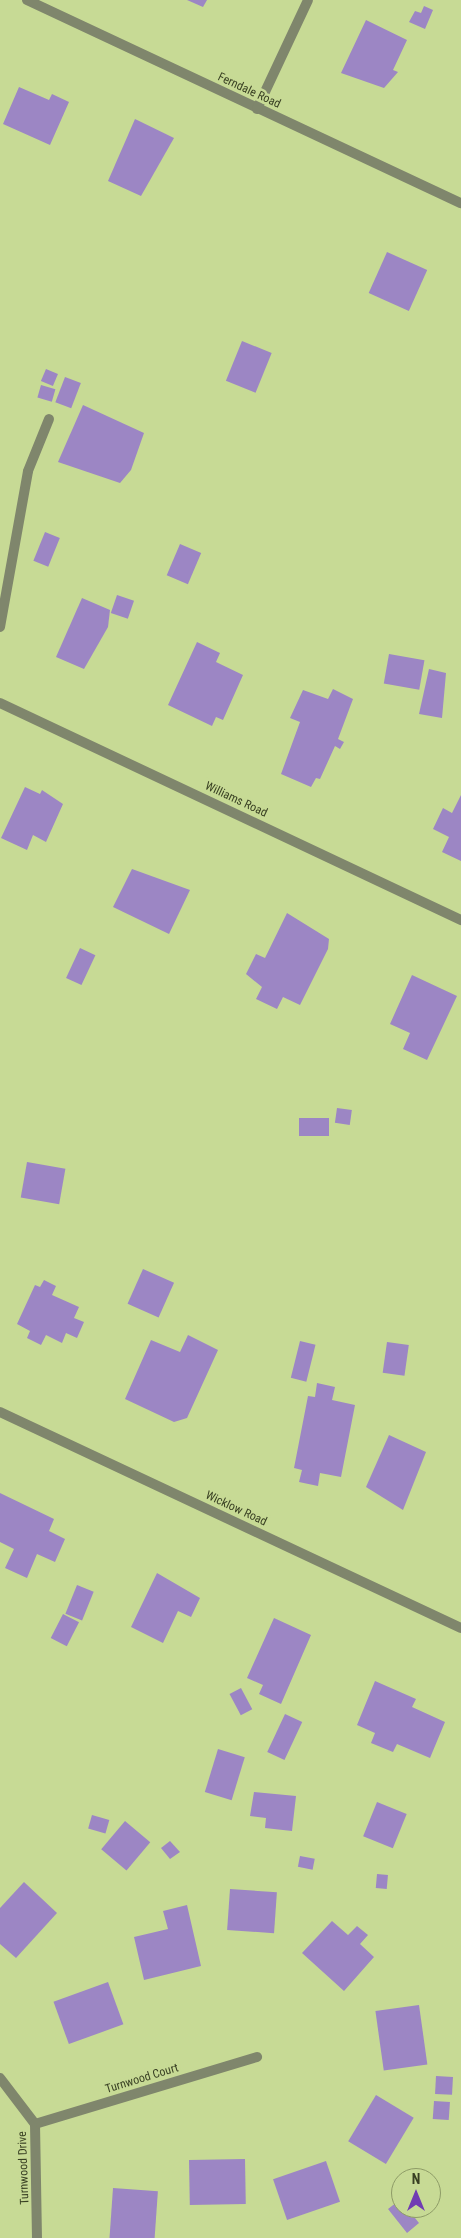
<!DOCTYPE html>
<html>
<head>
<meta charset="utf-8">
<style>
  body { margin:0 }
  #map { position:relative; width:461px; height:2238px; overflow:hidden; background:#c7da95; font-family:"Roboto Condensed",sans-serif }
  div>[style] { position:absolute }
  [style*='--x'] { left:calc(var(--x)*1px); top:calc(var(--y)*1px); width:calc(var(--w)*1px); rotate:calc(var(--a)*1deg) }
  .building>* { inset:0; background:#9c86c4; transform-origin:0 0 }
  .lane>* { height:10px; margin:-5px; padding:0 5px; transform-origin:5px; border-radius:5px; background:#7f866c }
  .street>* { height:10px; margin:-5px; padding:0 5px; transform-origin:5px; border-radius:5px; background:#7f866c }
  span { translate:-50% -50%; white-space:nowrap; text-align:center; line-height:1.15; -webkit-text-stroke:5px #c7da95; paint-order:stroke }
  .street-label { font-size:12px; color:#394023 }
  .north { position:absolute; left:391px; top:2168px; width:50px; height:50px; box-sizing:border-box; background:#c7da95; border:1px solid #8e9c67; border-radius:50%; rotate:0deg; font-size:14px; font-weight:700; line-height:20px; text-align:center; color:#394023 }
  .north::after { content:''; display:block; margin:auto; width:18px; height:22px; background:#713cb3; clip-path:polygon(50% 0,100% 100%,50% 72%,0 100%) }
</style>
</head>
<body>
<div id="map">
  <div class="building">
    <i style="clip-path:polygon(187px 0,207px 0,203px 7px)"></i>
    <i style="clip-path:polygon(424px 6px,433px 10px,425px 29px,409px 22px,415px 11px,421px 13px)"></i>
    <i style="clip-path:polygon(366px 20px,407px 40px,393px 70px,398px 72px,384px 88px,341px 73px)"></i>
    <i style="clip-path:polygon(19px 87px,49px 100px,52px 94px,69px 102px,50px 145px,3px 124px)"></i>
    <i style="clip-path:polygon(135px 119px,174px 138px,141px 196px,108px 181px)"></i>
    <i style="left:387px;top:252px;width:44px;height:45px;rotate:24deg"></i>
    <i style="left:242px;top:341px;width:32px;height:43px;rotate:22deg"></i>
    <i style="left:46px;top:369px;width:13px;height:13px;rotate:23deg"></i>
    <i style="left:65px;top:377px;width:17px;height:27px;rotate:21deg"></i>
    <i style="left:41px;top:385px;width:15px;height:13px;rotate:16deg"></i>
    <i style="clip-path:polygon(83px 405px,144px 433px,131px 470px,120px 483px,58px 462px)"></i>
    <i style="left:45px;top:532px;width:16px;height:31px;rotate:22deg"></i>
    <i style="left:180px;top:544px;width:23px;height:34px;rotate:23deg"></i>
    <i style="left:117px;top:595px;width:18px;height:19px;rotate:19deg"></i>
    <i style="clip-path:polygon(82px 598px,110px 610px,108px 627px,84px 669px,56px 657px)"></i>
    <i style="clip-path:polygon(197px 642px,220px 653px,216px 662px,243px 675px,223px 720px,216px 717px,212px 726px,168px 705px)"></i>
    <i style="left:389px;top:654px;width:36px;height:30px;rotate:10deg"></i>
    <i style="clip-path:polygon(429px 669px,446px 673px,442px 718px,419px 714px)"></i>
    <i style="clip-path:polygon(333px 689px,353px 699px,338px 739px,344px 742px,340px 749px,335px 746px,320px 779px,316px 778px,311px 787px,281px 774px,300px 722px,290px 718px,303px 690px,328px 699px)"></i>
    <i style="clip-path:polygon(25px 787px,40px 794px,42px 790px,63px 804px,46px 842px,33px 835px,27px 850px,1px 838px)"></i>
    <i style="clip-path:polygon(461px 795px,461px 861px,442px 852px,449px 837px,433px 829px,443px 808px,452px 813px)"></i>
    <i style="clip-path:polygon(132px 869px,190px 890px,169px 934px,113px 907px)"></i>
    <i style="clip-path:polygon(287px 913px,329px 939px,328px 949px,300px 1005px,283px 997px,277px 1009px,256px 999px,262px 987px,246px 974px,256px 954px,265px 958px)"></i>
    <i style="left:80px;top:948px;width:17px;height:33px;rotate:25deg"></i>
    <i style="clip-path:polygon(412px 975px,457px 996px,427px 1060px,403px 1049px,410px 1033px,390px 1024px)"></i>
    <i style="left:337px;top:1108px;width:15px;height:15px;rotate:8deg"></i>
    <i style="left:329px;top:1118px;width:18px;height:30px;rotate:90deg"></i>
    <i style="left:27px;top:1162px;width:39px;height:36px;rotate:10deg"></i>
    <i style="left:143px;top:1269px;width:34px;height:38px;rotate:24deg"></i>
    <i style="clip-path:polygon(44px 1280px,56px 1286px,52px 1295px,79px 1307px,74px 1318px,84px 1322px,77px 1338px,66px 1333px,62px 1343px,46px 1335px,41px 1345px,27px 1338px,30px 1331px,17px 1324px,35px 1285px,40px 1287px)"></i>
    <i style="clip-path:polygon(188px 1335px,218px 1350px,187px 1418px,174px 1422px,125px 1399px,151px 1340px,180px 1352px)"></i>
    <i style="left:300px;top:1341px;width:16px;height:38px;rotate:14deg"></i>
    <i style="left:387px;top:1342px;width:22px;height:31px;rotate:8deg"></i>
    <i style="clip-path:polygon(317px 1383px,335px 1387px,332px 1400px,355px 1405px,341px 1477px,320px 1473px,318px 1486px,299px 1482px,302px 1470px,294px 1468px,308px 1396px,315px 1397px)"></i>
    <i style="clip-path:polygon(389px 1435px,426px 1452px,403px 1510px,366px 1487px)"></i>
    <i style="clip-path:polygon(0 1493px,54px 1519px,49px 1531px,65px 1539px,55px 1562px,37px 1554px,27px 1578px,5px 1568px,14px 1549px,0 1542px)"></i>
    <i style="clip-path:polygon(157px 1573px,200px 1598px,191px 1617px,178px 1611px,163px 1643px,131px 1627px)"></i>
    <i style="left:77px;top:1585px;width:18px;height:31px;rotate:22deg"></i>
    <i style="left:63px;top:1614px;width:18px;height:27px;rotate:27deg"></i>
    <i style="clip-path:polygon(274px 1618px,311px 1635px,281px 1704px,259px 1694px,263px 1685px,247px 1678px)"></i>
    <i style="clip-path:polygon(375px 1681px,416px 1699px,412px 1707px,445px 1722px,430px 1758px,397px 1744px,393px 1752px,371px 1743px,375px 1733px,357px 1725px)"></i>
    <i style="left:241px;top:1688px;width:24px;height:13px;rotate:62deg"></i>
    <i style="left:285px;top:1714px;width:19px;height:42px;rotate:25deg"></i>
    <i style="left:218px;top:1749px;width:28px;height:45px;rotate:17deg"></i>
    <i style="clip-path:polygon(254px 1792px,296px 1796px,292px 1831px,265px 1828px,266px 1818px,250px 1816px)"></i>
    <i style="left:377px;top:1802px;width:32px;height:37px;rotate:22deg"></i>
    <i style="left:92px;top:1815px;width:18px;height:14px;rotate:16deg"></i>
    <i style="left:125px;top:1821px;width:33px;height:37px;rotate:40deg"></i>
    <i style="clip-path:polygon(170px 1841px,180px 1852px,170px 1859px,161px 1848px)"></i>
    <i style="left:300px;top:1856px;width:15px;height:11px;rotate:11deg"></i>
    <i style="left:377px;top:1874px;width:11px;height:14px;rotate:5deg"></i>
    <i style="clip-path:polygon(24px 1882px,57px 1913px,16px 1958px,0 1944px,0 1908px)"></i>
    <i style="left:230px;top:1889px;width:47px;height:41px;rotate:4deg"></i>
    <i style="clip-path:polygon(187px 1905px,201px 1966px,144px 1980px,134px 1937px,168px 1929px,163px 1911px)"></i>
    <i style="clip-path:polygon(332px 1921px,348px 1935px,357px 1926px,368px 1935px,360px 1944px,374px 1957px,344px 1991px,302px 1953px)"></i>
    <i style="left:108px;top:1982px;width:45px;height:58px;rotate:70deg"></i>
    <i style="left:419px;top:2005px;width:60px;height:44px;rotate:82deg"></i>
    <i style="left:436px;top:2076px;width:17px;height:18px;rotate:3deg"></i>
    <i style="left:376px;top:2095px;width:44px;height:54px;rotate:31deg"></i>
    <i style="left:434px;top:2101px;width:16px;height:18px;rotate:4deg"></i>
    <i style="left:245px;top:2159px;width:45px;height:56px;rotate:89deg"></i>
    <i style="left:326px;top:2161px;width:43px;height:56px;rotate:71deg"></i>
    <i style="left:113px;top:2188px;width:45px;height:50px;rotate:4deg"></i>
    <i style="clip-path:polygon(401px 2199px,401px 2208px,407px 2208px,419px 2223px,407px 2233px,388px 2209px)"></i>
  </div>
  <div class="lane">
    <i style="--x:0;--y:627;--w:158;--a:-79.8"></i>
    <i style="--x:28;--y:471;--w:56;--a:-68"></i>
  </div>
  <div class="street">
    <i style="--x:27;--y:0;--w:479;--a:25.1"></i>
    <i style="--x:257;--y:109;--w:120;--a:-64.9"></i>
    <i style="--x:0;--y:703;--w:510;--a:25.21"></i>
    <i style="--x:0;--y:1412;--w:509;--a:25.11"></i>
    <i style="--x:0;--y:2078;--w:58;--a:52.7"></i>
    <i style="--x:35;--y:2124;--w:114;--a:89"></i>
    <i style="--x:35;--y:2124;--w:232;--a:-16.8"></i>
  </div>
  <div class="street-label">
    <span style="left:249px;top:91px;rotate:25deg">Ferndale Road</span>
    <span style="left:236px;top:800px;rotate:25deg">Williams Road</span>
    <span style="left:236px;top:1509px;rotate:25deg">Wicklow Road</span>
    <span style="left:142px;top:2079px;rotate:-17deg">Turnwood Court</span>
    <span style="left:24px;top:2168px;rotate:-92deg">Turnwood Drive</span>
  </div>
  <div class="north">N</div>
</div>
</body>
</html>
